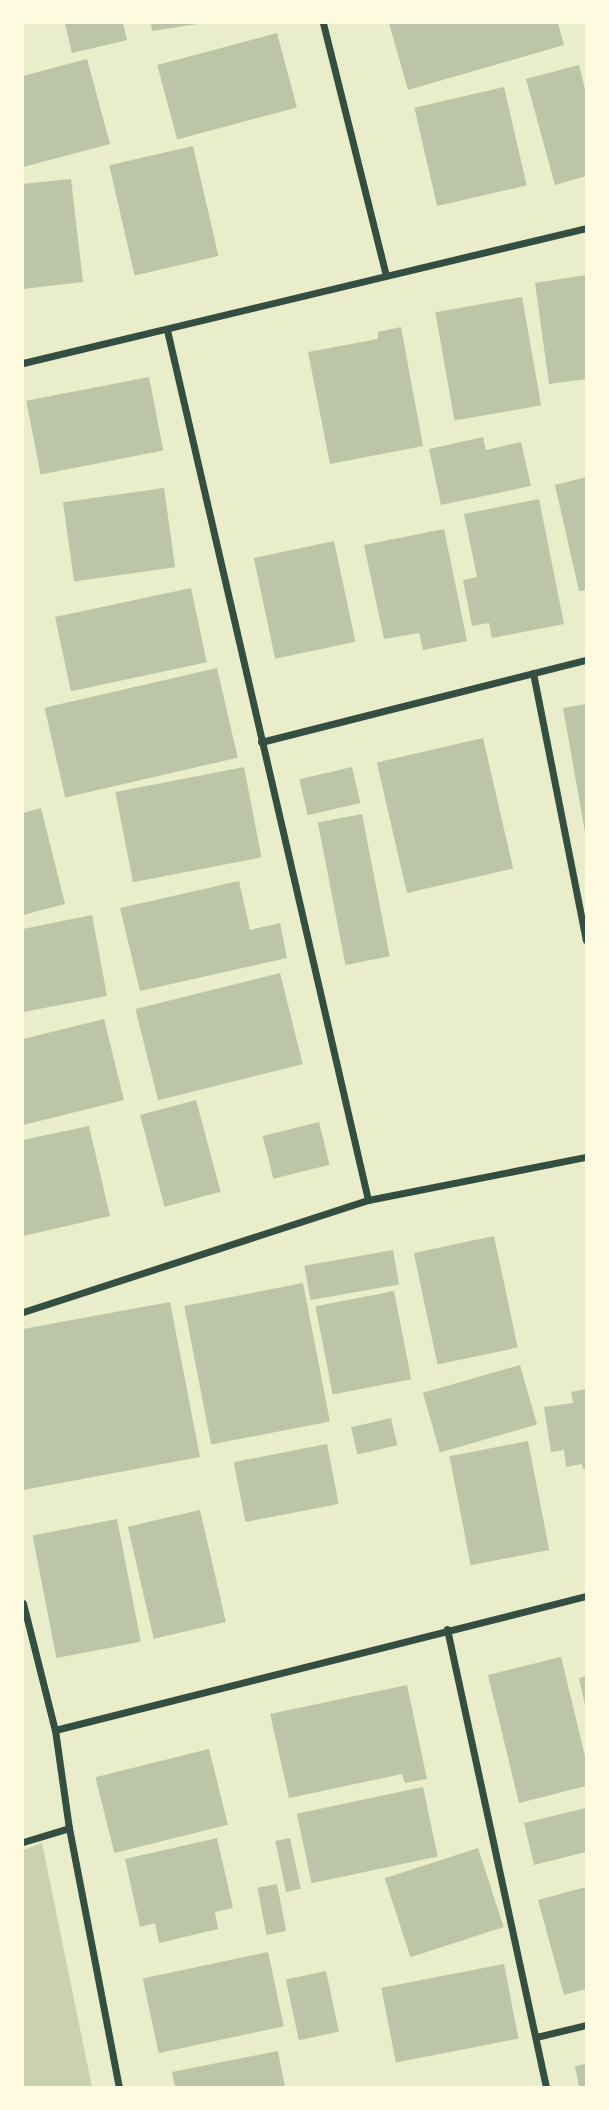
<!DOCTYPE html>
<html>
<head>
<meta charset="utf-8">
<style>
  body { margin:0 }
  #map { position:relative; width:609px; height:2110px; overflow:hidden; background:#e9edc9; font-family:Karla,sans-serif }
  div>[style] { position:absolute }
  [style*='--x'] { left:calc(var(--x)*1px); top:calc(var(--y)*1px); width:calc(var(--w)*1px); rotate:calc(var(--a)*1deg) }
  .green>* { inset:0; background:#cad2ad }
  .building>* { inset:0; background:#bcc5a7; transform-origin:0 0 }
  .minor>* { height:7px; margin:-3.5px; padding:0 3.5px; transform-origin:3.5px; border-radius:3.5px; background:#344e41 }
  span { translate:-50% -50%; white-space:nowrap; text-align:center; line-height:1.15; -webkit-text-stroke:5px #fefae0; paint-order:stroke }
  .frame { position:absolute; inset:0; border:24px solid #fefae0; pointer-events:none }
</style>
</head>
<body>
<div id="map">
  <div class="green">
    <i style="clip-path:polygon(42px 1843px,92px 2087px,23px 2087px,23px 1850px)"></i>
  </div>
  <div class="building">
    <i style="clip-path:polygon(65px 23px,123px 23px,127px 40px,72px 53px)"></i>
    <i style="clip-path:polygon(151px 23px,197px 23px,197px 24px,152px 31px)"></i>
    <i style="clip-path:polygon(389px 23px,558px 23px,564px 45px,408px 90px)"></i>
    <i style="left:277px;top:33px;width:77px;height:124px;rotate:75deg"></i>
    <i style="clip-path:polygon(87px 59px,110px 144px,23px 167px,23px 76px)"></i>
    <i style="clip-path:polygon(579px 65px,586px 93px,586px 176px,555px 185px,526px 79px)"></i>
    <i style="left:504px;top:87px;width:101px;height:92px;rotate:77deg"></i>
    <i style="left:193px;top:146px;width:113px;height:86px;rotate:77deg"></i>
    <i style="clip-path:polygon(71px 179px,83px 282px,23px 289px,23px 184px)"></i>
    <i style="clip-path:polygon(586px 275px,586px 379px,549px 384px,535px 283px)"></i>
    <i style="left:522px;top:297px;width:110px;height:88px;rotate:80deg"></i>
    <i style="clip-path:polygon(401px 327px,423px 446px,330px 464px,308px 352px,378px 339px,378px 332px)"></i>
    <i style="left:149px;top:377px;width:75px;height:125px;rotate:79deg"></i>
    <i style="clip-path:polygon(483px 437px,486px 450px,521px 442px,531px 486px,441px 505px,429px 449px)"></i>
    <i style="clip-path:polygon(586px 477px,586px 590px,579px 591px,555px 485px)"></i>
    <i style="left:164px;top:488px;width:80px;height:102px;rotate:82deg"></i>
    <i style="clip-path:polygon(539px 499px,564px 624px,492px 638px,489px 623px,472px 626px,463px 580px,477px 577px,464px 514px)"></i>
    <i style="clip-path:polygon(444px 529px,467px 641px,423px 650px,419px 633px,384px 639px,364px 545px)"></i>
    <i style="left:334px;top:541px;width:103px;height:82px;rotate:78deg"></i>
    <i style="left:191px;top:588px;width:76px;height:139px;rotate:78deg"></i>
    <i style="left:217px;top:668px;width:92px;height:177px;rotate:77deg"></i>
    <i style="clip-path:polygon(586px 704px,586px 832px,585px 832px,563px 708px)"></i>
    <i style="left:483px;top:738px;width:134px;height:109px;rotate:77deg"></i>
    <i style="left:244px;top:767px;width:92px;height:131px;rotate:79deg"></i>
    <i style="left:352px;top:767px;width:37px;height:54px;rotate:77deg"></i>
    <i style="clip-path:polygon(41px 808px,65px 904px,23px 915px,23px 813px)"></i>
    <i style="left:362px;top:814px;width:145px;height:45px;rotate:79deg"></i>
    <i style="clip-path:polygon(239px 881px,250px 930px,280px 923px,287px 958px,140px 991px,120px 908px)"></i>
    <i style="clip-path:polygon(92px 915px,107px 996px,23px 1012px,23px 929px)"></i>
    <i style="left:280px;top:973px;width:94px;height:149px;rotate:76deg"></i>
    <i style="clip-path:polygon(104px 1019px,124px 1100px,23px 1125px,23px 1039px)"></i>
    <i style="left:196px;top:1100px;width:95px;height:58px;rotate:75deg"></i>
    <i style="left:319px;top:1122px;width:44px;height:58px;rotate:76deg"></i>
    <i style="clip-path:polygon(89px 1126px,110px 1216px,23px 1236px,23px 1140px)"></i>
    <i style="left:494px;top:1236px;width:114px;height:82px;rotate:78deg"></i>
    <i style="left:393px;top:1250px;width:35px;height:90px;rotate:80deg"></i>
    <i style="left:303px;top:1283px;width:141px;height:121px;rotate:79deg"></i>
    <i style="left:394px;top:1291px;width:90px;height:80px;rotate:79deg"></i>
    <i style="clip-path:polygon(170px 1302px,200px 1457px,23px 1490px,23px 1329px)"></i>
    <i style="left:520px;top:1365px;width:62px;height:101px;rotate:74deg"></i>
    <i style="clip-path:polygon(586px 1389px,586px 1469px,583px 1469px,582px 1464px,566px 1467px,564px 1450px,551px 1452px,544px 1407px,573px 1403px,571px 1392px)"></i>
    <i style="left:391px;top:1418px;width:28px;height:41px;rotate:77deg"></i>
    <i style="left:528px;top:1441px;width:111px;height:80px;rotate:79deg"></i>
    <i style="left:327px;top:1444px;width:61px;height:95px;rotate:79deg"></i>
    <i style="left:200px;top:1510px;width:115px;height:74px;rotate:77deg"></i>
    <i style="left:117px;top:1519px;width:125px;height:86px;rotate:79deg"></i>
    <i style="clip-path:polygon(561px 1657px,586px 1760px,586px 1786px,519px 1803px,488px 1675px)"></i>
    <i style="clip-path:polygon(586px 1676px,586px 1705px,585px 1705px,579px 1678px)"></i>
    <i style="clip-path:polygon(407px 1685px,427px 1779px,405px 1783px,402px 1774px,289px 1798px,270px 1714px)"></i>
    <i style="left:209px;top:1749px;width:78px;height:117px;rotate:76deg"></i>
    <i style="left:423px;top:1787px;width:71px;height:129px;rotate:78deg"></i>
    <i style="clip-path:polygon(586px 1808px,586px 1852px,534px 1865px,524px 1823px)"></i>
    <i style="clip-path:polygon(217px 1838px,233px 1908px,215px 1912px,218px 1929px,159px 1943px,155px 1923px,140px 1927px,125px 1859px)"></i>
    <i style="left:290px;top:1838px;width:52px;height:15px;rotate:78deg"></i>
    <i style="left:478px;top:1848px;width:83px;height:98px;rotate:72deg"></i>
    <i style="left:277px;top:1884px;width:48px;height:20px;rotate:79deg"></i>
    <i style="clip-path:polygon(586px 1887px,586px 1989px,564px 1995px,538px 1900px)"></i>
    <i style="left:268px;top:1952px;width:76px;height:128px;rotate:78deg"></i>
    <i style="left:504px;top:1964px;width:76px;height:125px;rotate:79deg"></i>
    <i style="left:326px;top:1971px;width:62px;height:41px;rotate:78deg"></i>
    <i style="clip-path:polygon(278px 2051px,285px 2087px,175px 2087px,172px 2072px)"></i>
    <i style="clip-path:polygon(586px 2064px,586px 2087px,579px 2087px,575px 2066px)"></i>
  </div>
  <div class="minor">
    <i style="--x:323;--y:23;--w:260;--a:76"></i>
    <i style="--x:167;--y:330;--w:893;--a:76.99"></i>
    <i style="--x:23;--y:363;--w:579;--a:-13.48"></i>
    <i style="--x:533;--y:673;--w:272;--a:78.8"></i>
    <i style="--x:261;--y:742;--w:335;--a:-14.2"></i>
    <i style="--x:23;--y:1312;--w:363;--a:-18"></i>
    <i style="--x:368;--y:1200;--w:222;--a:-11.2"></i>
    <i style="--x:23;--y:1603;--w:131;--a:75.9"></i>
    <i style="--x:55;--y:1730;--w:99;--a:81.9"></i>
    <i style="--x:69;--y:1828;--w:264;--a:79.1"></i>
    <i style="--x:447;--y:1629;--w:469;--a:77.8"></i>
    <i style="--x:55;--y:1730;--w:548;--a:-14.16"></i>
    <i style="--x:23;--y:1842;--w:48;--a:-16.9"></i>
    <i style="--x:536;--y:2037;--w:51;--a:-13.5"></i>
  </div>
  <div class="frame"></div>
</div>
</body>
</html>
